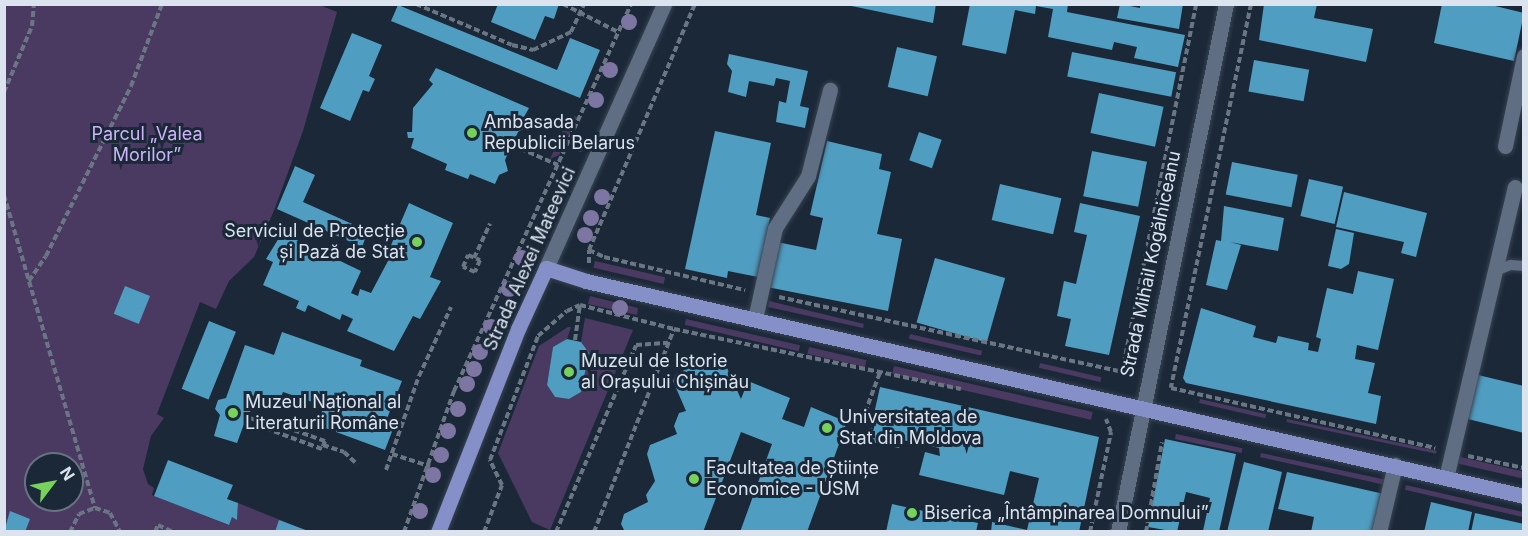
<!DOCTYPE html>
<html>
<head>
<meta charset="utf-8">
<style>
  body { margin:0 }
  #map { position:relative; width:1528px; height:536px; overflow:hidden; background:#1b2838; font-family:Inter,sans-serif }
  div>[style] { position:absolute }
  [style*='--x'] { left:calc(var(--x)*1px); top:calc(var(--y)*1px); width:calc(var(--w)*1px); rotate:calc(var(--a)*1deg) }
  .green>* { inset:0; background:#4a3a62; transform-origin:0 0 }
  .building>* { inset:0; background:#509dc2; transform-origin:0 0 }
  .path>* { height:4px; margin-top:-2px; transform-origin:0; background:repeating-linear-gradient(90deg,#6b7684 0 6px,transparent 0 9px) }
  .roads { filter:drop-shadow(0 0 2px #384351) drop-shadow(0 0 2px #384351) }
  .lane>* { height:10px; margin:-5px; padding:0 5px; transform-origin:5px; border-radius:5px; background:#5f6e82 }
  .street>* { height:15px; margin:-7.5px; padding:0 7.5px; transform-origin:7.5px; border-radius:7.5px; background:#5f6e82 }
  .secondary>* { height:15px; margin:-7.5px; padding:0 7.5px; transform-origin:7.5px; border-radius:7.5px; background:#5f6e82 }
  .primary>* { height:15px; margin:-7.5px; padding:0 7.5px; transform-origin:7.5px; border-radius:7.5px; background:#8490c7 }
  .trees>* { width:16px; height:16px; margin:-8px; border-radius:50%; background:#7d75a2 }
  .dots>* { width:16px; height:16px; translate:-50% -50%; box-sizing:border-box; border:3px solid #1b2838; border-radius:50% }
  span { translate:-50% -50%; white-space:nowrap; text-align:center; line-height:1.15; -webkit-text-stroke:6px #1b2838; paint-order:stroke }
  .poi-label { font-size:18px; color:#dbe3ef }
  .left { translate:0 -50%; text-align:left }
  .right { translate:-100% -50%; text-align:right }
  .park-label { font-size:18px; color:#cdb4f9 }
  .street-label { font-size:18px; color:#dbe3ef }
  .frame { position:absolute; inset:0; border:6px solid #dbe3ef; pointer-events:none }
  .north { position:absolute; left:24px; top:452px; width:60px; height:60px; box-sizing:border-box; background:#1b2838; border:2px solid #687381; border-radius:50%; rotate:58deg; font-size:16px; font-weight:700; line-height:24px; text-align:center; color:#dbe3ef }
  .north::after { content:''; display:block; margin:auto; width:21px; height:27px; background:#76d25a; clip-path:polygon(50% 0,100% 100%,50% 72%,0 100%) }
</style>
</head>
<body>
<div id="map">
  <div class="green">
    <i style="clip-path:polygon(evenodd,317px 4px,337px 12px,303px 131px,275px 208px,254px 257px,229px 281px,216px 309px,200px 302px,157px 414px,164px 418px,151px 436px,143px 469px,148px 484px,154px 488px,152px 495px,228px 525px,232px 517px,237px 519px,238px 503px,308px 531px,5px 531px,4px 5px,317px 4px,36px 464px,72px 464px,72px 500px,36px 500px,36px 464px)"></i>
    <i style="clip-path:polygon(570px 115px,577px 117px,559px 155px,550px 159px)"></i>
    <i style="left:595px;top:261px;width:72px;height:7px;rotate:13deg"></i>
    <i style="clip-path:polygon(590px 296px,638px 308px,637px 315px,588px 304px)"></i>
    <i style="clip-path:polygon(769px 301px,864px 324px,863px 328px,768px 307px)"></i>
    <i style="clip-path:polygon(585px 318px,633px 330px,550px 530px,532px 522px,498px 453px,539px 346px,568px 327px,571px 327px,567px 339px,553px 348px,547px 385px,555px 397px,569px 399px,581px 392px,589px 354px,581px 342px)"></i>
    <i style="left:686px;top:319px;width:117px;height:6px;rotate:13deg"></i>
    <i style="left:910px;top:334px;width:74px;height:5px;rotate:13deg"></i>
    <i style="left:809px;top:347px;width:59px;height:7px;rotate:13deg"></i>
    <i style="left:1040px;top:363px;width:63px;height:5px;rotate:13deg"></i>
    <i style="left:894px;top:366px;width:204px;height:8px;rotate:13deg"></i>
    <i style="left:1200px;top:399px;width:68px;height:4px;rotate:13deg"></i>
    <i style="left:1287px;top:419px;width:153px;height:3px;rotate:12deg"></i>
    <i style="left:1176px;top:434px;width:68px;height:5px;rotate:12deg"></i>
    <i style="clip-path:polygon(1261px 453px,1387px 480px,1385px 485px,1260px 457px)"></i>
    <i style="left:1456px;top:456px;width:69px;height:7px;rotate:13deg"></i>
    <i style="left:1406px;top:485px;width:120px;height:5px;rotate:13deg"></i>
  </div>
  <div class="building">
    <i style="clip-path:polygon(498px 4px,559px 4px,554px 19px,545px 16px,535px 40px,491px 22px)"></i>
    <i style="clip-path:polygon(842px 4px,936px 4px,933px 23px)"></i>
    <i style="clip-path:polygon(970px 4px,1068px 4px,1067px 12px,1185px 35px,1178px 67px,1134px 58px,1137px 47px,1114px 42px,1112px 50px,1048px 37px,1053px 9px,1036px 6px,1035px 14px,1015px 10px,1006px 54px,962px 45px)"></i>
    <i style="clip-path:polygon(1120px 4px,1140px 8px,1140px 4px,1183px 4px,1179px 29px,1117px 18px)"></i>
    <i style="clip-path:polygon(1264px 4px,1317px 4px,1314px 18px,1373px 29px,1366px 62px,1259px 40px)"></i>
    <i style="clip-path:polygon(1442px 4px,1487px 4px,1524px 13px,1514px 61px,1434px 43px)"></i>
    <i style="clip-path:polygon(398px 5px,557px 70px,570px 38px,600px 50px,580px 98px,391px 21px)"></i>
    <i style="clip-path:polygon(352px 33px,382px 45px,369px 76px,375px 79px,369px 92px,363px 90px,350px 121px,320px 108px)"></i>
    <i style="left:897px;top:47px;width:41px;height:41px;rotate:13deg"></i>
    <i style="left:1072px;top:52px;width:106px;height:25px;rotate:11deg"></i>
    <i style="clip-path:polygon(729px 54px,808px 71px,800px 106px,809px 108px,805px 128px,776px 122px,779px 101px,786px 103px,790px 81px,776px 78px,774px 86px,749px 81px,746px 97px,728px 92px,732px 71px,727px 64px)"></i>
    <i style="left:1254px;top:60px;width:56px;height:32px;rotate:10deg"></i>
    <i style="clip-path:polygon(436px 68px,529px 108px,524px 117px,527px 127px,518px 132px,505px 160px,508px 171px,499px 175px,495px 184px,470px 174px,468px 179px,445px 170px,447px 164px,411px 148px,414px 138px,408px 138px,407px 132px,412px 132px,413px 108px,433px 84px,429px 80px)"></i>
    <i style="left:1099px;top:93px;width:66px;height:41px;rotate:12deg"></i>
    <i style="clip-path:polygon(715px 131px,771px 143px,756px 215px,770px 218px,758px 277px,728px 271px,727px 278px,685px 269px)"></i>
    <i style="left:919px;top:132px;width:24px;height:30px;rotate:19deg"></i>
    <i style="clip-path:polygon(827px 141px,882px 154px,879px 169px,891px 172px,877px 234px,902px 239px,888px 311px,767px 287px,777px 242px,816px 250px,823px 218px,810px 215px)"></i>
    <i style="left:1092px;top:151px;width:56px;height:46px;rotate:11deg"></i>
    <i style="left:1232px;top:162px;width:67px;height:33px;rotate:11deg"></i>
    <i style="clip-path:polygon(295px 166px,315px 175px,303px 202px,368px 231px,362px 247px,277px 209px)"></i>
    <i style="left:1309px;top:179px;width:35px;height:38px;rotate:13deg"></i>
    <i style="left:1000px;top:184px;width:63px;height:37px;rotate:13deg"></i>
    <i style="clip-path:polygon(1344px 192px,1427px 213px,1416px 257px,1401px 253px,1404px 242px,1336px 227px)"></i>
    <i style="clip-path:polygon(409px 203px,453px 223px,430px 277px,441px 281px,420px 319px,413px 316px,394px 351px,347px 331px,353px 319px,342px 314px,340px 320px,308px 305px,305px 312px,296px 308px,299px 301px,263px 285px,273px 262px,266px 259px,282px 233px,361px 271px,351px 293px,358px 296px,360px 289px,371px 293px,389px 259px,386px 257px)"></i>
    <i style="clip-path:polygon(1080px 203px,1140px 216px,1109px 355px,1065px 346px,1071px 319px,1057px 316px,1064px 281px,1076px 284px,1087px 235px,1074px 232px)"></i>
    <i style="clip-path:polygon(1224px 206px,1284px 218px,1278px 251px,1230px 242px,1241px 245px,1227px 290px,1206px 285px,1216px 240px,1221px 241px)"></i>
    <i style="clip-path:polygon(1336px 229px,1354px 233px,1349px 264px,1341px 269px,1328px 266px)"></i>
    <i style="left:935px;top:258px;width:73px;height:67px;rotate:16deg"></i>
    <i style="clip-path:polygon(1358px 271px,1394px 279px,1378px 350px,1357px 345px,1355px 359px,1375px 363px,1368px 393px,1381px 396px,1376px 424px,1186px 383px,1183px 378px,1201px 308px,1256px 326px,1253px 337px,1276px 343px,1278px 336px,1309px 343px,1308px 350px,1318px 352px,1321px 339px,1316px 337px,1327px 288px,1353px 294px)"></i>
    <i style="left:125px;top:286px;width:27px;height:30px;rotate:22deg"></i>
    <i style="left:209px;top:321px;width:29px;height:73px;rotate:22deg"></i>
    <i style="clip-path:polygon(282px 332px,362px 360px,360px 366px,402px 381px,384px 426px,393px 429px,385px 450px,317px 425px,324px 406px,283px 392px,278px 404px,254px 396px,247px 425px,244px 424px,237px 443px,214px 436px,220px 415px,215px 409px,218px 400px,226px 398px,245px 345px,274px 355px)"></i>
    <i style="clip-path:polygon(567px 339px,581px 342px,589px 353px,581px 392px,569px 399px,555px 397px,547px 385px,553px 347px)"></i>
    <i style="clip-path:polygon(717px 355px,723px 359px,741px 399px,748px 381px,790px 398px,782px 419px,804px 427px,811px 407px,847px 422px,807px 532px,740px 532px,772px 444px,741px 432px,703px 532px,625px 532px,621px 524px,624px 514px,648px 502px,646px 495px,655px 481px,647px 454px,650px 445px,677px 434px,674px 426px,679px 413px,686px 411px,673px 381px,676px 374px)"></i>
    <i style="clip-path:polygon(1478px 375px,1524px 386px,1524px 433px,1468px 419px)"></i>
    <i style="clip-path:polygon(880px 387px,1099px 437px,1079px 532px,991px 532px,992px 522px,1027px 530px,1039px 478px,1010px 471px,1004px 495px,919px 475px,925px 452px,940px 456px,939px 448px,902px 440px,899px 448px,868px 441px)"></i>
    <i style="clip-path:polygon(1165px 439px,1236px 454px,1219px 532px,1203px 531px,1210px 498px,1186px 492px,1177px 532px,1148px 527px)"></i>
    <i style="clip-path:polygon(168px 460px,233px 485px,227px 499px,238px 503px,237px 520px,232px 517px,229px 525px,154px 496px)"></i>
    <i style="clip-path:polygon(1244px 462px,1282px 472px,1268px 532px,1227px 532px)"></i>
    <i style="clip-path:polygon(1287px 472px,1384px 494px,1376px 532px,1311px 532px,1314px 517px,1278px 509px)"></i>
    <i style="clip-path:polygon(1431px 502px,1472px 512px,1468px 532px,1424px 532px)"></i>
    <i style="clip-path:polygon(892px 504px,978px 523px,976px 532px,886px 532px)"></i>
    <i style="clip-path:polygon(10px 511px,30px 519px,25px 532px,4px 532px)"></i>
    <i style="clip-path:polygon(1475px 513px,1524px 524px,1524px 532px,1471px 532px)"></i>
    <i style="clip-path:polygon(279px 520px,308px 531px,308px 532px,275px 532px)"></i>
  </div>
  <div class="path">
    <i style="--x:416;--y:4;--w:104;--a:23.1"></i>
    <i style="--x:512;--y:45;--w:22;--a:13"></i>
    <i style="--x:533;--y:50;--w:42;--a:-25.3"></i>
    <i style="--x:571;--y:32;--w:31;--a:-65"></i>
    <i style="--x:563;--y:4;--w:62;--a:27"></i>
    <i style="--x:1251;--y:4;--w:392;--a:101.8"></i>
    <i style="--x:1171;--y:388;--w:271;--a:12.8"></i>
    <i style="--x:4;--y:92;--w:72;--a:-67"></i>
    <i style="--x:32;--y:26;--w:22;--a:-85"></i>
    <i style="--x:512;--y:145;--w:50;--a:23.5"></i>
    <i style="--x:4;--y:195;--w:326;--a:73.8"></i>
    <i style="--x:589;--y:250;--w:17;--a:25"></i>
    <i style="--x:604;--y:257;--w:145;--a:13.2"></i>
    <i style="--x:468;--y:255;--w:13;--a:23"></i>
    <i style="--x:480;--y:260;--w:13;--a:113"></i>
    <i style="--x:475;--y:272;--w:13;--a:-157"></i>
    <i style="--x:463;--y:267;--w:13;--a:-67"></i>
    <i style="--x:474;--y:258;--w:38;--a:-65"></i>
    <i style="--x:589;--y:263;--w:13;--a:-90"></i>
    <i style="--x:589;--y:250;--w:268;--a:-66.7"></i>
    <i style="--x:29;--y:281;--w:30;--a:-56"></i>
    <i style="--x:46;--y:256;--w:190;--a:-63.4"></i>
    <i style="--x:131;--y:86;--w:88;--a:-69.3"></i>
    <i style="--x:779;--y:297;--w:351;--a:12.3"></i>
    <i style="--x:1122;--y:372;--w:375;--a:-78.6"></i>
    <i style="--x:575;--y:340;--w:35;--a:-82"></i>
    <i style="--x:250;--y:418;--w:9;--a:21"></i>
    <i style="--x:260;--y:418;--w:69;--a:19.5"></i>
    <i style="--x:325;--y:441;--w:9;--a:111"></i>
    <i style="--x:322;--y:449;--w:69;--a:-159.7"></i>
    <i style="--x:257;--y:425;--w:8;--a:-67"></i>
    <i style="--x:862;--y:421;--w:52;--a:-69.8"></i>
    <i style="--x:323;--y:445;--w:22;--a:18"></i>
    <i style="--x:344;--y:452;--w:18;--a:43"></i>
    <i style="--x:392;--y:454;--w:40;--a:18"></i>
    <i style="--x:1468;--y:456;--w:57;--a:12.1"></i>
    <i style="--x:386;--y:470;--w:100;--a:-70.7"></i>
    <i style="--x:419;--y:376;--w:76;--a:-65.1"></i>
    <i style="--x:70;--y:532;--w:20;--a:-63"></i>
    <i style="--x:79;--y:514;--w:17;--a:-21"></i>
    <i style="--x:95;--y:508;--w:16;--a:18"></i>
    <i style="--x:110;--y:513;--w:21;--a:62"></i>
    <i style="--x:155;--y:532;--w:8;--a:-67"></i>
    <i style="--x:158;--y:525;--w:17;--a:25"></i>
    <i style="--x:404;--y:532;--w:150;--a:-70.5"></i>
    <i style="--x:454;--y:391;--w:426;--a:-65.4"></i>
    <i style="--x:484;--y:532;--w:50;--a:-69"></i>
    <i style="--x:502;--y:485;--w:28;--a:-116"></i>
    <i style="--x:490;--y:460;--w:133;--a:-68.8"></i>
    <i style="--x:538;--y:336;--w:38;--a:-41"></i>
    <i style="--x:567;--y:311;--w:14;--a:-25"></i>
    <i style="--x:580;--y:305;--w:97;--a:14.3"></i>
    <i style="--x:674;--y:329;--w:293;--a:11.8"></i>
    <i style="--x:556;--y:532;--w:203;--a:-66.8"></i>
    <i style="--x:636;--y:345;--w:32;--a:-4"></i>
    <i style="--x:594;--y:532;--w:218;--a:-68.5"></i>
    <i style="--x:1090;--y:532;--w:102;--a:-78.1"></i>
    <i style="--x:1111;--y:432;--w:14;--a:-111"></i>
    <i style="--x:1146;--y:532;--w:91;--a:-79.9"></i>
  </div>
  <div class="roads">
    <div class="lane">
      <i style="--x:1495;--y:271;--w:17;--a:-21"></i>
      <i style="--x:1511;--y:265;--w:13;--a:4"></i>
    </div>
    <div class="street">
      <i style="--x:1505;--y:146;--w:92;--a:-78.1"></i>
      <i style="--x:755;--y:319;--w:93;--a:-77.6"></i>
      <i style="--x:775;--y:228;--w:62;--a:-57.6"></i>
      <i style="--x:808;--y:176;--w:89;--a:-75.7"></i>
      <i style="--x:1446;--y:478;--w:299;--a:-76.7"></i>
      <i style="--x:1379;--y:532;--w:69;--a:-76.6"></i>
    </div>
    <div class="secondary">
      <i style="--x:546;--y:268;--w:289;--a:-65.9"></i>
      <i style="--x:1118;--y:532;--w:539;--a:-78.44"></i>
    </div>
    <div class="primary">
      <i style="--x:438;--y:532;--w:218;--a:-68.5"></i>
      <i style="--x:518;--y:329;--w:67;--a:-65.3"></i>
      <i style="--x:546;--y:268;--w:42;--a:18"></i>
      <i style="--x:586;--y:281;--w:962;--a:12.91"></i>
    </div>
  </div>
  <div class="trees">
    <i style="left:629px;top:22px"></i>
    <i style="left:610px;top:70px"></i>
    <i style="left:596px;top:100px"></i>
    <i style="left:578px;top:144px"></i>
    <i style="left:602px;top:197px"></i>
    <i style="left:591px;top:218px"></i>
    <i style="left:585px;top:235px"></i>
    <i style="left:522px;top:258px"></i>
    <i style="left:509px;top:289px"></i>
    <i style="left:620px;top:308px"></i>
    <i style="left:491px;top:327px"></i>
    <i style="left:480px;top:352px"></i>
    <i style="left:474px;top:369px"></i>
    <i style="left:467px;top:384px"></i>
    <i style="left:458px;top:409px"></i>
    <i style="left:448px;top:431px"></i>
    <i style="left:441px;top:455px"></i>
    <i style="left:433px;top:475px"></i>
    <i style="left:420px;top:511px"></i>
  </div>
  <div class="dots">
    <i style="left:472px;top:133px;background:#76d25a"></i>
    <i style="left:417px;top:242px;background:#76d25a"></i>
    <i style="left:569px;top:372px;background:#76d25a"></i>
    <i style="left:233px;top:413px;background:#76d25a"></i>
    <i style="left:827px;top:428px;background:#76d25a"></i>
    <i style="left:694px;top:479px;background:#76d25a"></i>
    <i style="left:912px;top:513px;background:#76d25a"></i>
  </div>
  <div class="poi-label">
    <span class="left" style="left:484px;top:133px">Ambasada<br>Republicii Belarus</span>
    <span class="right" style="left:405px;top:242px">Serviciul de Protecție<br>și Pază de Stat</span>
    <span class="left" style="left:581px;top:372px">Muzeul de Istorie<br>al Orașului Chișinău</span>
    <span class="left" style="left:245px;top:413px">Muzeul Național al<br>Literaturii Române</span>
    <span class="left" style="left:839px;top:428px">Universitatea de<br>Stat din Moldova</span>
    <span class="left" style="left:706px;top:479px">Facultatea de Științe<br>Economice - USM</span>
    <span class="left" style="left:924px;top:513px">Biserica „Întâmpinarea Domnului”</span>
  </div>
  <div class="park-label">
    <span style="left:147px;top:145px">Parcul „Valea<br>Morilor”</span>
  </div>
  <div class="street-label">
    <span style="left:530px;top:259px;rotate:-66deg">Strada Alexei Mateevici</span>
    <span style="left:1151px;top:264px;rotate:-78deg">Strada Mihail Kogălniceanu</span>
  </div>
  <div class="frame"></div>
  <div class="north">N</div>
</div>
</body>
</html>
